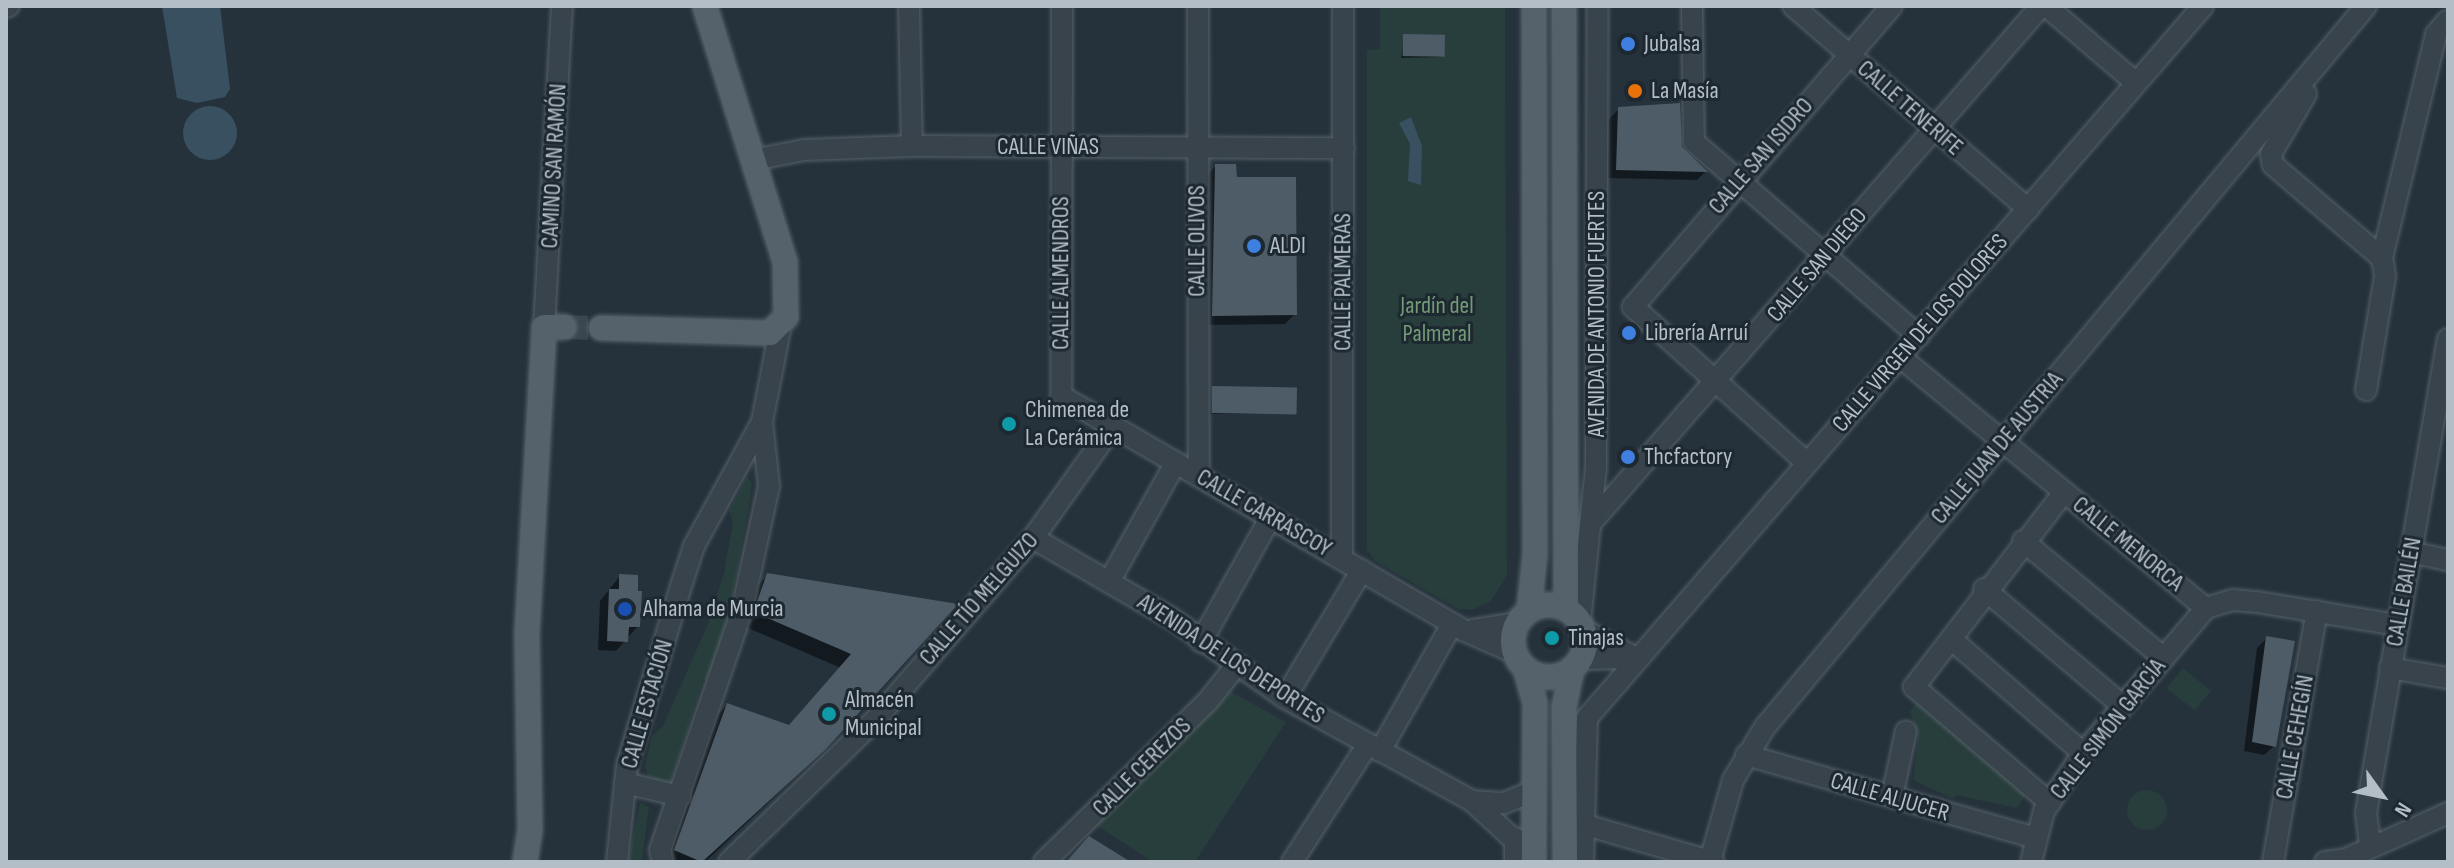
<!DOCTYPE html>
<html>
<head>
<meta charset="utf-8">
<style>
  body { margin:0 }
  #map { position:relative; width:2454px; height:868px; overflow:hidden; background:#25313b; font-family:"Sofia Sans Condensed",sans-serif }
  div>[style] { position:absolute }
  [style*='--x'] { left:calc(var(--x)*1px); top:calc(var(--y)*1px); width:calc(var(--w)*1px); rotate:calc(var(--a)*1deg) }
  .green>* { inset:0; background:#273e3c; transform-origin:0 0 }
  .round { border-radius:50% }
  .water>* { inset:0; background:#395061 }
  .shadow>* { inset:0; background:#0007 }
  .building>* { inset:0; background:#4e5c67; transform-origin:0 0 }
  .major-tunnel>* { height:24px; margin-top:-12px; transform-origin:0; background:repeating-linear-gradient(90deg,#3a4650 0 24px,transparent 0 36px) }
  .roads { filter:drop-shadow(0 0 2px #566169) drop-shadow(0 0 2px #566169) }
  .minor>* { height:20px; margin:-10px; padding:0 10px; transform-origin:10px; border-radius:10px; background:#38434b }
  .major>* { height:24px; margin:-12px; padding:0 12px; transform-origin:12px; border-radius:12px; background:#56626b }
  .major>.ring { margin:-12px; padding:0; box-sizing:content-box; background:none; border:24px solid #56626b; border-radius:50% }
  .dots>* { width:22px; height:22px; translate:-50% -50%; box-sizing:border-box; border:4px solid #1d2830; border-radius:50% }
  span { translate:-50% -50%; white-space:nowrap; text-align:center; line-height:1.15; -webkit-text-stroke:6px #1d2830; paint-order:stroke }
  .poi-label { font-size:24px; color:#b4bec7 }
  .left { translate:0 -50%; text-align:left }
  .street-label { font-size:24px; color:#b4bec7 }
  .park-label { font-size:24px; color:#739b77 }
  .frame { position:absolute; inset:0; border:8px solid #b4bec7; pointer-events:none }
  .north { position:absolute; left:2342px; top:756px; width:80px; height:80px; -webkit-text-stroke:6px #1d2830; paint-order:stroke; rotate:123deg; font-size:22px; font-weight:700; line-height:32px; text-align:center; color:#b4bec7 }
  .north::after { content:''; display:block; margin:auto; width:28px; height:36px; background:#b4bec7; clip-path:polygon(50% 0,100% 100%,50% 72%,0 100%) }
</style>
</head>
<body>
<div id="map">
  <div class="green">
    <i style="clip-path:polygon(1365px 6px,1505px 6px,1507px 575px,1491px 601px,1472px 610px,1458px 609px,1375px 561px,1367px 550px,1367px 50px,1380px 49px,1380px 9px)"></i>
    <i style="clip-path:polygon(747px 477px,752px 483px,749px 506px,722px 650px,714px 677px,703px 680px,670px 786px,649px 779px,645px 765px,652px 736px,663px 726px,709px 621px,724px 573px,733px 522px,729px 511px)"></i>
    <i style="left:2183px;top:668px;width:36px;height:26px;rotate:39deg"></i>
    <i style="clip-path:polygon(1230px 691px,1286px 722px,1195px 862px,1153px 862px,1093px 823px)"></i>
    <i style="clip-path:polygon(1918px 700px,2027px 793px,2017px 808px,1956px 795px,1953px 799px,1913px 780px,1918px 738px,1910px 712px)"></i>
    <i class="round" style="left:2127px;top:790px;width:40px;height:40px"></i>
    <i style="clip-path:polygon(640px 803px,649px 807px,642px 862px,628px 862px)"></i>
  </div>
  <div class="water">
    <i style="clip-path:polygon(162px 6px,220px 6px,230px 89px,225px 97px,197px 103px,177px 98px)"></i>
    <i class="round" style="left:183px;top:106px;width:54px;height:54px"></i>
    <i style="clip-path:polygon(1411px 117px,1422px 146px,1421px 185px,1408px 181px,1410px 144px,1399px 123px)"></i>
  </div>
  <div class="shadow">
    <i style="clip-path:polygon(1404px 36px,1442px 57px,1401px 58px)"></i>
    <i style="clip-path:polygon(1619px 109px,1680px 148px,1705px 172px,1697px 180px,1608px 178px,1609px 119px)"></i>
    <i style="clip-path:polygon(1216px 166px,1235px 179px,1295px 314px,1285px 324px,1203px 325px,1206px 176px)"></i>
    <i style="clip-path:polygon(1213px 388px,1294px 413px,1210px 414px)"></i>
    <i style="clip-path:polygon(768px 575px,955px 606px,810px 763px,705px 862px,663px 862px,714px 718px,727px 705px,788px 727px,841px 668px,748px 628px,745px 616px,755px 588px)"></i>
    <i style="clip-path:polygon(620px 576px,638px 626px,616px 651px,598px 650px,600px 601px)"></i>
    <i style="clip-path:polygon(2267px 638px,2274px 746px,2264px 755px,2244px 751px,2257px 648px)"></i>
  </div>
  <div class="building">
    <i style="left:1403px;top:34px;width:42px;height:22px;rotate:1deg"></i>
    <i style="clip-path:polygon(1680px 103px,1682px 147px,1708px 172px,1616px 170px,1618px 107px)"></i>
    <i style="clip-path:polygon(1215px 164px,1236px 164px,1237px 177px,1296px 177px,1297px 315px,1212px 316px)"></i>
    <i style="left:1212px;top:386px;width:85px;height:27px;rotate:1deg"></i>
    <i style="clip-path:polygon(767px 573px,958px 604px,825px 750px,702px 862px,674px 850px,727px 703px,789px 725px,851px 654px,760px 615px,757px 602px)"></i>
    <i style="clip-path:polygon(619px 574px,638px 575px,638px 591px,642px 591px,640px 627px,629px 627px,628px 642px,607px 641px,609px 589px,619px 589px)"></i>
    <i style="clip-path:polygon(2266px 636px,2295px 641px,2276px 747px,2252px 742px)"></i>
    <i style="clip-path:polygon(1089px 836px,1131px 862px,1066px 862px)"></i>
  </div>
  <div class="major-tunnel">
    <i style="--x:564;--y:327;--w:37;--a:2"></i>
  </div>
  <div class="roads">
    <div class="minor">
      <i style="--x:909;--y:6;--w:140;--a:88.8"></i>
      <i style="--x:1062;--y:6;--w:390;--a:90.1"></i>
      <i style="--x:1061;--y:396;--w:467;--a:30.2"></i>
      <i style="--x:1465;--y:631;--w:55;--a:23.7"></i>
      <i style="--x:1198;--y:6;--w:469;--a:89.9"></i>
      <i style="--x:1692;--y:6;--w:136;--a:89.2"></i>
      <i style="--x:1694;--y:142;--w:297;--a:40.8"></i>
      <i style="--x:1793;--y:6;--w:311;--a:40.8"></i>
      <i style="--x:2046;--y:6;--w:118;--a:40.5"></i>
      <i style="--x:6;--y:7;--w:3;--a:-18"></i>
      <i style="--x:2306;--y:94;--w:69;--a:120.3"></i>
      <i style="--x:2271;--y:154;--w:11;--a:80"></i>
      <i style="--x:2273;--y:165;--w:143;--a:40.5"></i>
      <i style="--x:753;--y:160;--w:52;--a:-11.1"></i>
      <i style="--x:804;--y:150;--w:108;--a:-2.1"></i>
      <i style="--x:912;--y:146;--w:432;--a:0.3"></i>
      <i style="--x:544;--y:327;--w:322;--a:-86.8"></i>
      <i style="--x:1900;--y:357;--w:396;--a:39.4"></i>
      <i style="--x:2366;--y:390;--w:116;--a:-80.5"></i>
      <i style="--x:2385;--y:276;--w:18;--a:-99"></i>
      <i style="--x:2382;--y:258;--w:230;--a:-76.4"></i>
      <i style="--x:2436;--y:34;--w:18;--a:-49"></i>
      <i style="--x:1807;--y:463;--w:234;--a:-138.1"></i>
      <i style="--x:1633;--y:307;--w:397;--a:-49.3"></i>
      <i style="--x:1591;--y:523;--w:685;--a:-48.96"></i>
      <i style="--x:1033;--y:538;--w:160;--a:30.1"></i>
      <i style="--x:1171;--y:618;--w:139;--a:35.1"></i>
      <i style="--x:1285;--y:698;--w:213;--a:28.8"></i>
      <i style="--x:1472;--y:801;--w:84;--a:42.6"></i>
      <i style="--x:2023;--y:541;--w:183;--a:39.7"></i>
      <i style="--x:2410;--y:552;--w:39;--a:12"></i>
      <i style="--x:1342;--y:557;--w:551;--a:-89.9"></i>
      <i style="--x:1109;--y:582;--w:137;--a:-60.8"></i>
      <i style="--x:1984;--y:589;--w:182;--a:40.1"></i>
      <i style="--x:2206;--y:608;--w:28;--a:-17"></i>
      <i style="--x:2233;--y:600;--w:24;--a:5"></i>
      <i style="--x:2257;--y:602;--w:142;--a:9.3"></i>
      <i style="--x:1580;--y:622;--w:156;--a:-84.1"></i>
      <i style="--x:1596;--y:467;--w:461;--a:-89.8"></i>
      <i style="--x:1473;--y:630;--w:45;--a:-9"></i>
      <i style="--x:1584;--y:630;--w:59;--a:28.3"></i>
      <i style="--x:1951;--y:639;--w:174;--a:40.8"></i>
      <i style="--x:1201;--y:642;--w:143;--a:-60.8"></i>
      <i style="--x:1581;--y:659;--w:47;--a:-1.2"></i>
      <i style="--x:2390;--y:668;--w:59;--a:9.8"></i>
      <i style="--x:1285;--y:698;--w:149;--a:-59"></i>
      <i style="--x:1380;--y:751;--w:146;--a:-60.4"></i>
      <i style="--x:1746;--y:755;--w:301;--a:16"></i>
      <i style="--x:625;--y:783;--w:57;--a:13.3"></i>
      <i style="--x:1892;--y:797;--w:67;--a:-78"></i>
      <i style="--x:1472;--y:801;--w:32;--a:4"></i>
      <i style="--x:1504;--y:803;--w:32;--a:-22"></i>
      <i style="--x:2050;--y:803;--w:179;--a:-139.5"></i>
      <i style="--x:1914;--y:687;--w:246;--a:-52.4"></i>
      <i style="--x:1582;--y:824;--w:137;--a:16.1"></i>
      <i style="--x:2370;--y:845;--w:32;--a:-97"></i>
      <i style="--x:2366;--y:813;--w:481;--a:-80.2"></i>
      <i style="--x:1710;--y:861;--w:84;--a:-74.1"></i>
      <i style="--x:1733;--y:780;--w:62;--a:-58.9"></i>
      <i style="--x:1765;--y:727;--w:939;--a:-50.19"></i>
      <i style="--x:617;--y:862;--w:98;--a:-84.1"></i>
      <i style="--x:627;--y:765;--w:190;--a:-73.2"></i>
      <i style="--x:682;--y:583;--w:39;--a:-72"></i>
      <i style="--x:694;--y:546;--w:141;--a:-61.3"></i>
      <i style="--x:762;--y:422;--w:95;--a:-79"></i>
      <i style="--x:663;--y:862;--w:12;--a:-104"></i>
      <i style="--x:660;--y:850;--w:254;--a:-71.1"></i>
      <i style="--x:742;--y:610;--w:127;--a:-77.7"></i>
      <i style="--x:769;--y:486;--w:64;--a:-96.2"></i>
      <i style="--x:729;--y:862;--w:206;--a:-44.2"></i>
      <i style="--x:877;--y:718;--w:238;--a:-49.1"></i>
      <i style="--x:1033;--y:538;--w:138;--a:-54.5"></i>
      <i style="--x:1044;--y:862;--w:230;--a:-44.5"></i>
      <i style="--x:1208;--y:701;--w:43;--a:-51.5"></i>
      <i style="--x:1292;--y:862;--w:140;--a:-57.2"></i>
      <i style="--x:1515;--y:862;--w:24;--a:-90"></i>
      <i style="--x:1583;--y:862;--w:144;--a:-88.4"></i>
      <i style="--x:1587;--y:718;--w:941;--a:-49.13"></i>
      <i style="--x:2031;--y:862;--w:53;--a:-75.7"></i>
      <i style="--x:2044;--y:811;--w:70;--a:-56.1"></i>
      <i style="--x:2083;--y:753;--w:190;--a:-49.7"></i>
      <i style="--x:2273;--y:862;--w:255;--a:-80.1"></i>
      <i style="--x:2325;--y:862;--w:21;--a:-8"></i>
      <i style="--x:2346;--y:859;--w:112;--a:-24.3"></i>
    </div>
    <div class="major">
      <i style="--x:1564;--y:6;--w:602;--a:89.81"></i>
      <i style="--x:601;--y:328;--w:169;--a:1.7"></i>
      <i style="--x:770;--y:333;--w:23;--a:-45"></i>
      <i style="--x:786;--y:317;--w:55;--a:-91"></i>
      <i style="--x:785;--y:262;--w:268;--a:-107.4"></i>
      <i class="ring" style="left:1513px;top:605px;width:48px;height:48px"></i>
      <i style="--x:1529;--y:610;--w:55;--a:-83.8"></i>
      <i style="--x:1535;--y:555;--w:549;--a:-90.1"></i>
      <i style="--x:1525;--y:668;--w:36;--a:74"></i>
      <i style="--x:1535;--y:703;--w:159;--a:90.4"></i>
      <i style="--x:525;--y:862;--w:33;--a:-81"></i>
      <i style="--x:530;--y:829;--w:195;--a:-90.9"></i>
      <i style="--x:527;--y:634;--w:307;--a:-86.8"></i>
      <i style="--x:544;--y:327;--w:20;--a:0"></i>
      <i style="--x:1565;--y:862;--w:155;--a:-90.4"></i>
      <i style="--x:1564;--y:707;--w:40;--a:-78"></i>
    </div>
  </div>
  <div class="dots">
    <i style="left:1628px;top:44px;background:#3f7fe0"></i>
    <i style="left:1635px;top:91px;background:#e8710a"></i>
    <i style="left:1254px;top:246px;background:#3f7fe0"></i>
    <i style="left:1629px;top:333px;background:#3f7fe0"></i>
    <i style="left:1009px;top:424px;background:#0f9aa8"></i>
    <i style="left:1628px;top:457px;background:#3f7fe0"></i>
    <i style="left:625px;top:609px;background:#1a4fb4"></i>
    <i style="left:1552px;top:638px;background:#0f9aa8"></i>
    <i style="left:829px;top:714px;background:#0f9aa8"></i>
  </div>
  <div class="poi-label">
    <span class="left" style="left:1644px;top:44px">Jubalsa</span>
    <span class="left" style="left:1651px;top:91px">La Masía</span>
    <span class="left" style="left:1270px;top:246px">ALDI</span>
    <span class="left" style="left:1645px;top:333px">Librería Arruí</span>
    <span class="left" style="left:1025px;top:424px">Chimenea de<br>La Cerámica</span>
    <span class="left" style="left:1644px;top:457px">Thcfactory</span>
    <span class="left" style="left:643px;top:609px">Alhama de Murcia</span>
    <span class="left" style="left:1568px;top:638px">Tinajas</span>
    <span class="left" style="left:845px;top:714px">Almacén<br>Municipal</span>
  </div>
  <div class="street-label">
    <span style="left:1910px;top:108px;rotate:41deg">CALLE TENERIFE</span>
    <span style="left:1048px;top:147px">CALLE VIÑAS</span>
    <span style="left:1761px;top:156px;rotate:-49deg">CALLE SAN ISIDRO</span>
    <span style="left:554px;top:166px;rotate:-87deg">CAMINO SAN RAMÓN</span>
    <span style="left:1197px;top:241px;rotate:-90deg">CALLE OLIVOS</span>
    <span style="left:1817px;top:265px;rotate:-50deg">CALLE SAN DIEGO</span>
    <span style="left:1061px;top:273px;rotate:-90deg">CALLE ALMENDROS</span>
    <span style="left:1343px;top:282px;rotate:-90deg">CALLE PALMERAS</span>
    <span style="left:1597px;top:314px;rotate:-90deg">AVENIDA DE ANTONIO FUERTES</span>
    <span style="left:1920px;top:333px;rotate:-49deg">CALLE VIRGEN DE LOS DOLORES</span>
    <span style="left:1997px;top:448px;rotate:-50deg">CALLE JUAN DE AUSTRIA</span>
    <span style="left:1264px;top:513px;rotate:30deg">CALLE CARRASCOY</span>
    <span style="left:2128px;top:544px;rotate:39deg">CALLE MENORCA</span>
    <span style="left:2404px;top:592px;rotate:-80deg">CALLE BAILÉN</span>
    <span style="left:979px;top:599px;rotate:-49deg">CALLE TÍO MELGUIZO</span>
    <span style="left:1231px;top:659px;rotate:33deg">AVENIDA DE LOS DEPORTES</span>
    <span style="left:647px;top:704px;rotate:-74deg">CALLE ESTACIÓN</span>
    <span style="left:2108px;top:729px;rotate:-52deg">CALLE SIMÓN GARCÍA</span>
    <span style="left:2295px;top:737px;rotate:-80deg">CALLE CEHEGÍN</span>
    <span style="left:1142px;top:767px;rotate:-45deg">CALLE CEREZOS</span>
    <span style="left:1890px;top:797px;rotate:16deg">CALLE ALJUCER</span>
  </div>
  <div class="park-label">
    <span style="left:1437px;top:320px">Jardín del<br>Palmeral</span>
  </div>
  <div class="frame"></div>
  <div class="north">N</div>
</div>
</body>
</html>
